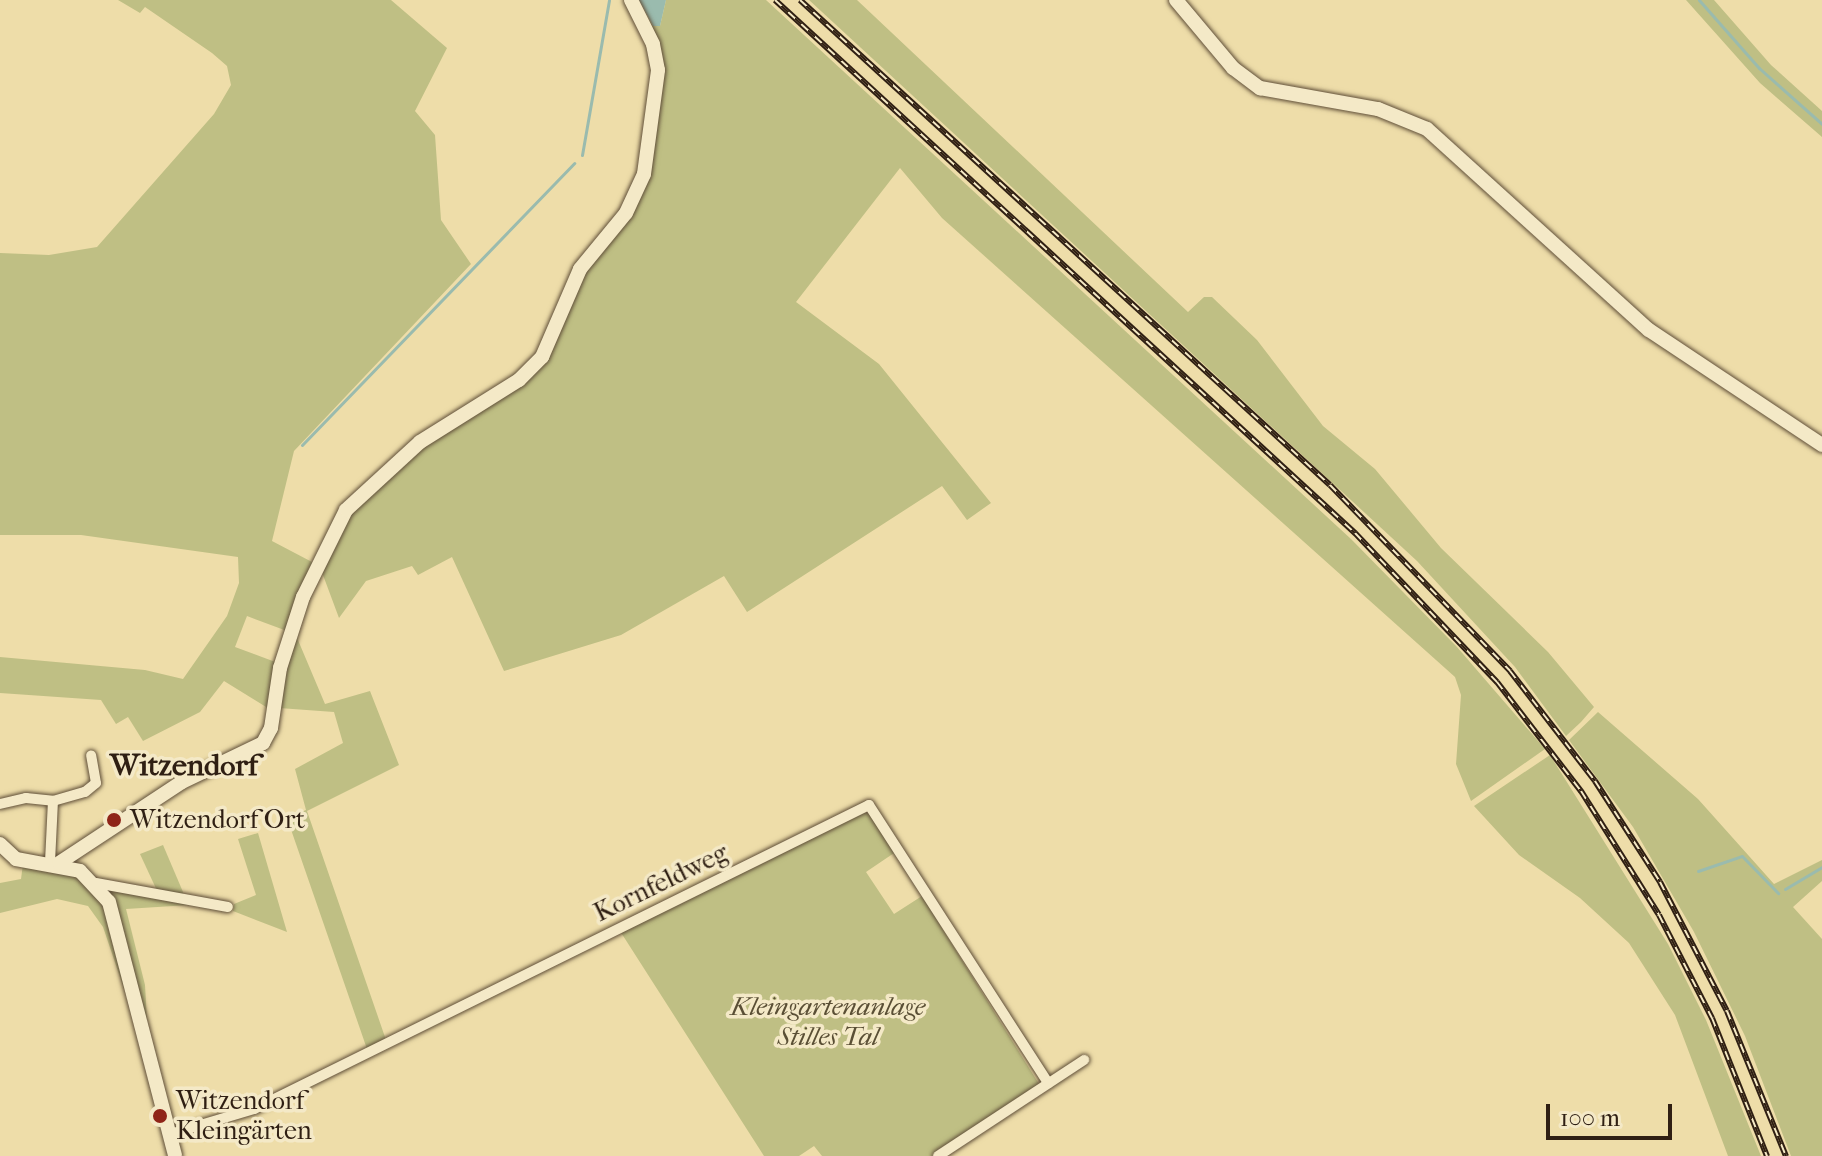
<!DOCTYPE html>
<html>
<head>
<meta charset="utf-8">
<style>
  body { margin:0 }
  #map { position:relative; width:1822px; height:1156px; overflow:hidden; background:#eedda9; font-family:"IM FELL French Canon",serif }
  div>[style] { position:absolute }
  [style*='--x'] { left:calc(var(--x)*1px); top:calc(var(--y)*1px); width:calc(var(--w)*1px); rotate:calc(var(--a)*1deg) }
  .green>* { inset:0; background:#bfbf84 }
  .water>* { inset:0; background:#9abbae }
  .stream>* { height:3px; margin:-1.5px; padding:0 1.5px; transform-origin:1.5px; border-radius:1.5px; background:#9abbae }
  .roads { filter:drop-shadow(0 0 2px #5f4e38) drop-shadow(0 0 2px #5f4e38) }
  .street>* { height:10px; margin:-5px; padding:0 5px; transform-origin:5px; border-radius:5px; background:#f4e9c7 }
  .secondary>* { height:14px; margin:-7px; padding:0 7px; transform-origin:7px; border-radius:7px; background:#f4e9c7 }
  .rail>* { height:6px; margin-top:-3px; transform-origin:0; background:repeating-linear-gradient(90deg,#f4e9c7 0 9px,#2f1f13 0 18px); box-sizing:border-box; border-block:2px solid #2f1f13 }
  .dots>* { width:22px; height:22px; translate:-50% -50%; box-sizing:border-box; border:4px solid #f4e9c7; border-radius:50% }
  span { translate:-50% -50%; white-space:nowrap; text-align:center; line-height:1.15; -webkit-text-stroke:7px #f4e9c7; paint-order:stroke }
  .poi-label { font-size:26px; color:#2f1f13 }
  .left { translate:0 -50%; text-align:left }
  .street-label { font-size:26px; color:#2f1f13 }
  .park-label { font-size:26px; color:#5a4f35; font-style:italic }
  .quarter-label { font-size:30px; color:#2f1f13; font-weight:700 }
  .scale { position:absolute; left:1546px; top:1104px; width:126px; height:36px; box-sizing:border-box; border:4px solid #2f1f13; border-top:0; padding-left:10px; font-size:24px; line-height:28px; white-space:nowrap; color:#2f1f13; -webkit-text-stroke:6px #f4e9c7; paint-order:stroke }
</style>
</head>
<body>
<div id="map">
  <div class="green">
    <i style="clip-path:polygon(118px 0,391px 0,447px 48px,415px 111px,435px 135px,441px 220px,471px 264px,294px 451px,272px 541px,312px 562px,287px 631px,247px 616px,235px 647px,278px 663px,271px 710px,224px 681px,200px 712px,143px 741px,128px 717px,116px 724px,101px 700px,0 693px,0 657px,145px 670px,183px 679px,227px 616px,239px 583px,238px 557px,81px 535px,0 535px,0 253px,49px 255px,97px 247px,214px 114px,231px 85px,227px 66px,212px 53px,145px 7px,140px 13px)"></i>
    <i style="clip-path:polygon(636px 0,653px 26px,660px 26px,666px 0,766px 0,1351px 539px,1457px 647px,1545px 749px,1471px 801px,1456px 764px,1461px 695px,1455px 677px,942px 218px,900px 168px,796px 302px,879px 364px,991px 503px,967px 520px,942px 486px,747px 612px,724px 576px,621px 635px,504px 671px,452px 557px,418px 575px,412px 566px,366px 581px,339px 618px,320px 567px,344px 522px,407px 457px,550px 356px,583px 271px,622px 224px,660px 106px)"></i>
    <i style="clip-path:polygon(809px 0,857px 0,1188px 312px,1204px 297px,1212px 297px,1257px 340px,1323px 426px,1375px 469px,1441px 548px,1548px 652px,1594px 707px,1581px 722px,1566px 736px,1515px 667px,1417px 561px)"></i>
    <i style="clip-path:polygon(1686px 0,1714px 0,1771px 65px,1822px 111px,1822px 137px,1760px 83px)"></i>
    <i style="clip-path:polygon(295px 633px,325px 704px,370px 691px,399px 765px,307px 811px,386px 1040px,367px 1049px,287px 818px,306px 810px,295px 769px,343px 743px,334px 712px,279px 708px)"></i>
    <i style="clip-path:polygon(1598px 712px,1698px 799px,1774px 884px,1822px 860px,1822px 881px,1793px 907px,1822px 939px,1822px 1156px,1791px 1156px,1745px 1036px,1694px 932px,1633px 827px,1569px 740px)"></i>
    <i style="clip-path:polygon(1550px 755px,1668px 944px,1706px 1020px,1761px 1156px,1728px 1156px,1675px 1015px,1629px 943px,1580px 898px,1519px 855px,1474px 806px)"></i>
    <i style="clip-path:polygon(861px 812px,872px 814px,897px 851px,866px 872px,894px 914px,922px 896px,1039px 1084px,933px 1156px,822px 1156px,814px 1146px,799px 1156px,764px 1156px,620px 931px)"></i>
    <i style="clip-path:polygon(258px 833px,287px 932px,233px 911px,234px 904px,256px 895px,238px 839px)"></i>
    <i style="clip-path:polygon(163px 845px,186px 899px,159px 895px,140px 854px)"></i>
    <i style="clip-path:polygon(23px 864px,69px 869px,105px 904px,141px 1039px,103px 927px,88px 906px,57px 899px,0 913px,0 883px,21px 879px)"></i>
    <i style="clip-path:polygon(111px 887px,189px 905px,126px 909px,145px 985px,148px 1037px,107px 889px)"></i>
  </div>
  <div class="water">
    <i style="clip-path:polygon(639px 0,666px 0,660px 26px,653px 26px)"></i>
  </div>
  <div class="stream">
    <i style="--x:1699;--y:0;--w:91;--a:48.6"></i>
    <i style="--x:1759;--y:68;--w:84;--a:41.6"></i>
    <i style="--x:582;--y:155;--w:157;--a:-80.1"></i>
    <i style="--x:302;--y:445;--w:392;--a:-46"></i>
    <i style="--x:1698;--y:871;--w:46;--a:-18.8"></i>
    <i style="--x:1742;--y:856;--w:52;--a:45.8"></i>
    <i style="--x:1785;--y:889;--w:43;--a:-30.7"></i>
  </div>
  <div class="roads">
    <div class="street">
      <i style="--x:0;--y:804;--w:27;--a:-13"></i>
      <i style="--x:26;--y:798;--w:27;--a:6"></i>
      <i style="--x:53;--y:801;--w:33;--a:-16"></i>
      <i style="--x:85;--y:792;--w:14;--a:-39"></i>
      <i style="--x:96;--y:783;--w:28;--a:-100"></i>
      <i style="--x:50;--y:862;--w:61;--a:-87.2"></i>
      <i style="--x:96;--y:883;--w:134;--a:10.3"></i>
      <i style="--x:170;--y:1134;--w:88;--a:-16.6"></i>
      <i style="--x:254;--y:1109;--w:686;--a:-26.3"></i>
      <i style="--x:869;--y:805;--w:331;--a:57.2"></i>
      <i style="--x:938;--y:1156;--w:175;--a:-33.3"></i>
    </div>
    <div class="secondary">
      <i style="--x:1176;--y:0;--w:89;--a:50"></i>
      <i style="--x:1233;--y:68;--w:34;--a:37"></i>
      <i style="--x:1260;--y:88;--w:120;--a:10.1"></i>
      <i style="--x:1378;--y:109;--w:53;--a:22.2"></i>
      <i style="--x:1427;--y:129;--w:299;--a:42.2"></i>
      <i style="--x:1649;--y:330;--w:208;--a:33.6"></i>
      <i style="--x:0;--y:844;--w:22;--a:43"></i>
      <i style="--x:16;--y:859;--w:65;--a:10.6"></i>
      <i style="--x:80;--y:871;--w:42;--a:46.9"></i>
      <i style="--x:109;--y:902;--w:262;--a:75.4"></i>
      <i style="--x:59;--y:863;--w:147;--a:-33.4"></i>
      <i style="--x:182;--y:782;--w:90;--a:-25.7"></i>
      <i style="--x:263;--y:743;--w:17;--a:-62"></i>
      <i style="--x:271;--y:728;--w:61;--a:-81.5"></i>
      <i style="--x:280;--y:668;--w:75;--a:-72.1"></i>
      <i style="--x:303;--y:597;--w:97;--a:-63.7"></i>
      <i style="--x:346;--y:510;--w:100;--a:-42.6"></i>
      <i style="--x:420;--y:442;--w:117;--a:-32.1"></i>
      <i style="--x:519;--y:380;--w:33;--a:-45"></i>
      <i style="--x:542;--y:357;--w:96;--a:-66.6"></i>
      <i style="--x:580;--y:269;--w:72;--a:-50.6"></i>
      <i style="--x:626;--y:213;--w:43;--a:-65.2"></i>
      <i style="--x:644;--y:174;--w:105;--a:-82.3"></i>
      <i style="--x:658;--y:70;--w:26;--a:-101"></i>
      <i style="--x:653;--y:44;--w:49;--a:-116.6"></i>
    </div>
  </div>
  <div class="rail">
    <i style="--x:775;--y:0;--w:788;--a:42.58"></i>
    <i style="--x:1355;--y:533;--w:206;--a:46.4"></i>
    <i style="--x:1497;--y:682;--w:138;--a:52.4"></i>
    <i style="--x:1581;--y:791;--w:146;--a:57.8"></i>
    <i style="--x:1659;--y:915;--w:116;--a:62.8"></i>
    <i style="--x:1712;--y:1018;--w:149;--a:68.3"></i>
    <i style="--x:800;--y:0;--w:718;--a:42.46"></i>
    <i style="--x:1330;--y:485;--w:259;--a:45.9"></i>
    <i style="--x:1510;--y:671;--w:139;--a:52.3"></i>
    <i style="--x:1595;--y:781;--w:120;--a:57.2"></i>
    <i style="--x:1660;--y:882;--w:145;--a:62.6"></i>
    <i style="--x:1727;--y:1011;--w:157;--a:67.9"></i>
  </div>
  <div class="dots">
    <i style="left:114px;top:820px;background:#8f2418"></i>
    <i style="left:160px;top:1116px;background:#8f2418"></i>
  </div>
  <div class="poi-label">
    <span class="left" style="left:130px;top:820px">Witzendorf Ort</span>
    <span class="left" style="left:176px;top:1116px">Witzendorf<br>Kleingärten</span>
  </div>
  <div class="street-label">
    <span style="left:661px;top:883px;rotate:-26deg">Kornfeldweg</span>
  </div>
  <div class="park-label">
    <span style="left:828px;top:1022px">Kleingartenanlage<br>Stilles Tal</span>
  </div>
  <div class="quarter-label">
    <span style="left:184px;top:766px">Witzendorf</span>
  </div>
  <div class="scale">100 m</div>
</div>
</body>
</html>
